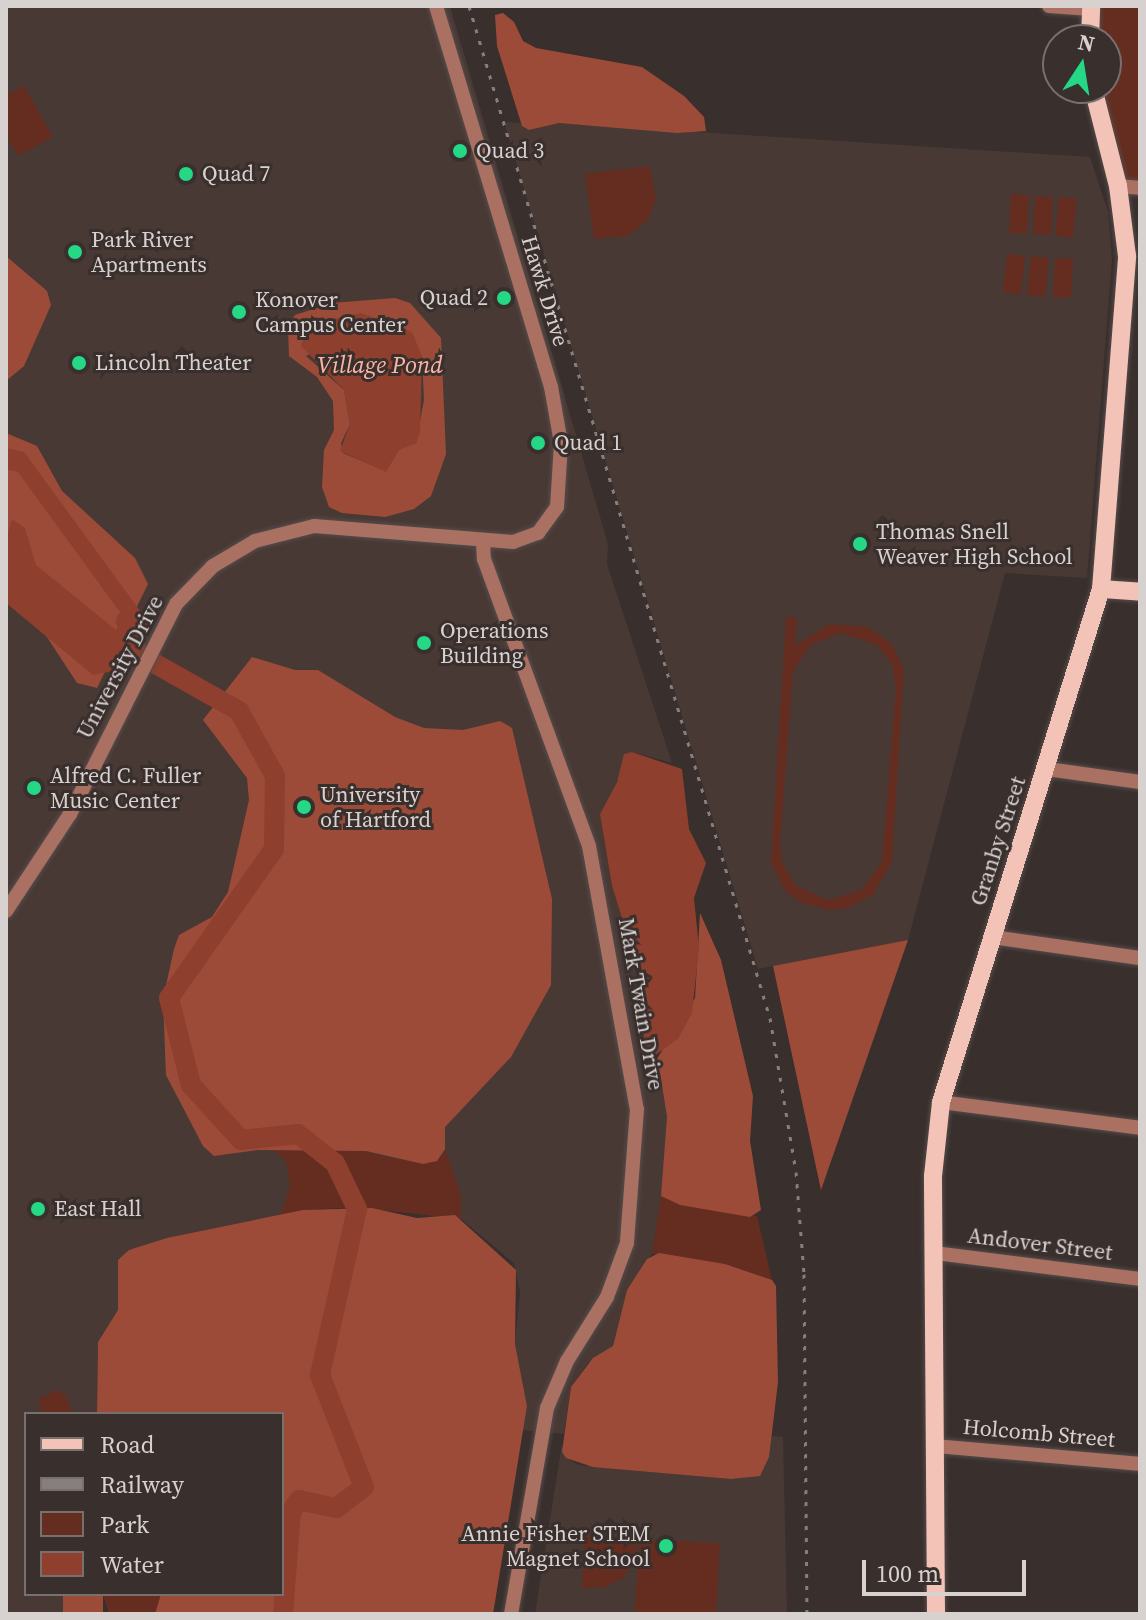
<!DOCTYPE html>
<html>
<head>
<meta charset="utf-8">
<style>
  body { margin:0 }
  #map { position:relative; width:1146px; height:1620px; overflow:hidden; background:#392f2d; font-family:"Source Serif 4",serif }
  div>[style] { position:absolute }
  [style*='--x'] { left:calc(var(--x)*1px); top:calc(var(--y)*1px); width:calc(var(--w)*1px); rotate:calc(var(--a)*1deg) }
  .built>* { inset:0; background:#493935 }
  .green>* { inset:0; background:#652d20; transform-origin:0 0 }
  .forest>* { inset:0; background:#9d4b39; transform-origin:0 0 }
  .water>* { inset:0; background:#8f3f2d }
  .river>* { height:20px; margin:-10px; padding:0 10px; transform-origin:10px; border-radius:10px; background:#8f3f2d }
  .roads { filter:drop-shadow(0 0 2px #554c4a) drop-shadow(0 0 2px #554c4a) }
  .minor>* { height:14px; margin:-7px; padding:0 7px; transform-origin:7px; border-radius:7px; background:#aa7062 }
  .major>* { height:18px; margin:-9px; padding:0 9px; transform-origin:9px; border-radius:9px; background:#f4c3b7 }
  .rail>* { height:3px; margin-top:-1.5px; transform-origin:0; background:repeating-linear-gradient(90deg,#877f7d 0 4px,transparent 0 12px) }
  .dots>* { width:22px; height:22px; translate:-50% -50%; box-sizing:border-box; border:4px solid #392f2d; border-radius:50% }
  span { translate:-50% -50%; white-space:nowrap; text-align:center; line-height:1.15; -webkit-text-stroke:6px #392f2d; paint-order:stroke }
  .poi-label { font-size:22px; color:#d7d1cf }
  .left { translate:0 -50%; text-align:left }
  .right { translate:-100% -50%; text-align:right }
  .street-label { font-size:22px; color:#d7d1cf }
  .water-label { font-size:24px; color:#fbb5a4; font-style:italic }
  .frame { position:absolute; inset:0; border:8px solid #d7d1cf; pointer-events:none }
  .legend { position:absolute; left:24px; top:1412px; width:260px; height:184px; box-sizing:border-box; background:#392f2d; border:2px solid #78706e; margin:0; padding:10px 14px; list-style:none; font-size:24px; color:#d7d1cf }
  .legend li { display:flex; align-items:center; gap:16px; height:40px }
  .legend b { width:40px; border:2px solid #78706e }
  .north { position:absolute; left:1042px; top:24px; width:80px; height:80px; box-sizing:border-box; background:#392f2d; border:2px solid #78706e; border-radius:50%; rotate:12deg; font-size:22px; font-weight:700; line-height:32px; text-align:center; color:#d7d1cf }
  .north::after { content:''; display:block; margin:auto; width:28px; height:36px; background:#24d886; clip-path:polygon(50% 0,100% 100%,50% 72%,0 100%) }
  .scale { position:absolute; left:862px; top:1560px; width:164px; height:36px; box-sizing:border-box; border:4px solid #d7d1cf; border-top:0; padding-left:10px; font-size:24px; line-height:28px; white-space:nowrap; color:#d7d1cf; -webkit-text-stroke:6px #392f2d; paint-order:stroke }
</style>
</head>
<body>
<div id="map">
  <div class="built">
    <i style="clip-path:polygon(6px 6px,450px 6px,608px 544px,607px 564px,672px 763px,632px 752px,600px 814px,612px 886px,644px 989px,644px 1051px,654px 1057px,660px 1073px,667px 1117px,666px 1168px,652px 1254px,627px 1290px,613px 1346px,588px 1363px,571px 1387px,564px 1434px,522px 1430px,527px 1406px,515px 1344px,520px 1292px,514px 1263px,461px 1219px,356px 1207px,303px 1210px,129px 1250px,118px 1267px,118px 1310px,98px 1342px,97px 1414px,26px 1414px,26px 1594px,63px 1594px,63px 1614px,6px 1614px)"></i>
    <i style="clip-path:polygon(504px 122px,521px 123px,529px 130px,559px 123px,1090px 157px,1108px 212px,1112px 259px,1087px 578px,1005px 573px,908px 940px,758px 969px)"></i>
    <i style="clip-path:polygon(770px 1436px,783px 1437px,787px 1614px,535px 1614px,562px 1444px,566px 1458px,579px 1465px,731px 1479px,769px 1457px)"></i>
  </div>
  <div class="green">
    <i style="clip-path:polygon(1091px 6px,1140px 6px,1140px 187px,1118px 186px,1093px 88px,1106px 88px,1106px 40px,1090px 40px)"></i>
    <i style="clip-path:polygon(24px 86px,53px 137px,18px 156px,6px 135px,6px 95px)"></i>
    <i style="clip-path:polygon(650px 166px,656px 199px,648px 220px,628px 236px,594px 239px,585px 174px)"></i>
    <i style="left:1011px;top:194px;width:18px;height:39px;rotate:3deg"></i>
    <i style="left:1035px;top:196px;width:18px;height:38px;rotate:3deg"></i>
    <i style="left:1059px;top:197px;width:18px;height:39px;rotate:6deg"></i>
    <i style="left:1007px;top:254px;width:18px;height:39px;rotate:6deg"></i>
    <i style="left:1031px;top:256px;width:18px;height:39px;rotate:6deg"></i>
    <i style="left:1055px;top:258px;width:18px;height:39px;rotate:3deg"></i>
    <i style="clip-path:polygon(evenodd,786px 617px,797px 618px,795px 645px,829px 624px,868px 627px,892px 644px,904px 670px,892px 862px,873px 895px,846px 909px,827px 910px,799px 902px,784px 889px,771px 863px,786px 617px,840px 633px,877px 645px,892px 664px,896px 688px,882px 861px,862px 890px,828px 900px,795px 885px,782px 862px,780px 844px,793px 672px,810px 645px,840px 633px)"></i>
    <i style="clip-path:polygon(445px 1149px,461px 1195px,461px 1219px,356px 1207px,303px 1210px,280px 1217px,290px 1186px,286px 1161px,273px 1150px,366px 1151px,394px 1159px,443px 1156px)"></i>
    <i style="clip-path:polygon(661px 1196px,680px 1205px,757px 1216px,772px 1280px,725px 1264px,652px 1254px)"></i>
    <i style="clip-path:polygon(57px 1390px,66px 1395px,72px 1413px,42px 1414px,39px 1399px)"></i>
    <i style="clip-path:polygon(585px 1535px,637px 1538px,634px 1562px,623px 1578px,606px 1587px,582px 1588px)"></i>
    <i style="left:639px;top:1539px;width:81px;height:75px;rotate:3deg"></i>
    <i style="clip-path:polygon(103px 1594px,161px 1594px,155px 1614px,109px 1614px)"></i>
  </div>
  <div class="forest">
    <i style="clip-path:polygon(503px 13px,514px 22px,523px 41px,536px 48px,642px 67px,684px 96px,704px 117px,706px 131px,677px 133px,559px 123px,529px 130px,522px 126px,497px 46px,495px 15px)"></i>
    <i style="clip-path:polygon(6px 256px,47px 291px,51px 305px,24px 366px,6px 381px)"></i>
    <i style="clip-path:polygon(evenodd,395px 298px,410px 303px,441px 338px,446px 454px,431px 496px,414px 509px,385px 517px,342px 513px,329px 507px,322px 487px,324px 450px,334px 430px,333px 401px,317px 377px,289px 356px,288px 327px,295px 315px,332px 303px,395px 298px,384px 318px,397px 326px,422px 356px,424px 400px,416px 443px,399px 449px,386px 471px,343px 453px,341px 443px,350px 424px,344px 390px,306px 356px,384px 318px)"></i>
    <i style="clip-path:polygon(6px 433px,37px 446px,62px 491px,135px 558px,148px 584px,97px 688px,77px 683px,43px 631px,6px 600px)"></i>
    <i style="clip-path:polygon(252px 657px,295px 670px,318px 670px,395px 717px,424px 728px,463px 730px,500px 721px,512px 728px,552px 899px,551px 985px,511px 1057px,445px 1127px,445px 1149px,437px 1161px,423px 1164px,366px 1151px,257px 1150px,214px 1156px,203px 1146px,166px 1075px,163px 999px,174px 949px,179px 935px,212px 917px,228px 892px,249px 800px,247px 778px,203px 720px)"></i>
    <i style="clip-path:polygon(700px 913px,721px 960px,753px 1096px,750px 1141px,761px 1210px,750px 1217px,680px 1205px,661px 1196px,667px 1117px,660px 1073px,653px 1065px,695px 998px)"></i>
    <i style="clip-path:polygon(908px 940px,821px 1190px,773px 966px)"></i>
    <i style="clip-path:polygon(372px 1208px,417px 1218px,455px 1215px,516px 1270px,515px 1344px,527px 1406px,493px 1614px,155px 1614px,161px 1594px,282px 1594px,282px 1414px,97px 1414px,98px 1342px,118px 1310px,118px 1260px,129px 1250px,167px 1238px,303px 1210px)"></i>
    <i style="clip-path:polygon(659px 1253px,725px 1264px,772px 1280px,776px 1286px,778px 1382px,769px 1457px,760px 1476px,731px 1479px,593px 1467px,566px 1458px,562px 1452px,571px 1387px,593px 1358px,613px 1346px,627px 1290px,647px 1259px)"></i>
    <i style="left:63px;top:1594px;width:40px;height:20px"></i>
  </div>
  <div class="water">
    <i style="clip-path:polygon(361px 313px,412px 332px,422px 356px,420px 433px,416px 443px,399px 450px,386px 472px,340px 451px,350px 424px,344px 390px,301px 346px,305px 333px,320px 322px)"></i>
    <i style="clip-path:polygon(6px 448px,24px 452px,149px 623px,118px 670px,93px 675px,6px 603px,6px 539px,12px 519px,25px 528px,36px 565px,116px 630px,125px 619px,18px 472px,6px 469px)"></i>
    <i style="clip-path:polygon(632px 752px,682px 769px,689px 829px,706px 863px,694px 898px,699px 948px,692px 1013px,678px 1039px,651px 1058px,644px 1051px,644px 989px,612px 886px,600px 814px,617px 782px,624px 754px)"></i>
  </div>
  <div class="river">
    <i style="--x:126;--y:621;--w:35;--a:70"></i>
    <i style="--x:138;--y:654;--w:116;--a:29.4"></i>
    <i style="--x:239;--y:711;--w:74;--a:61"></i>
    <i style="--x:275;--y:776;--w:73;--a:90.8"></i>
    <i style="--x:274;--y:849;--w:182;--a:125.2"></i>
    <i style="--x:169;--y:998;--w:90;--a:75.8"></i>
    <i style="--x:191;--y:1085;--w:74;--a:47.7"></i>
    <i style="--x:241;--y:1140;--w:57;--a:-6"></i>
    <i style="--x:298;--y:1134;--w:47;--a:38.1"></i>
    <i style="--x:335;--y:1163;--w:51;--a:64.4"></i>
    <i style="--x:357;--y:1209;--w:170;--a:102.6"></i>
    <i style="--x:320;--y:1375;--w:120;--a:68.6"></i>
    <i style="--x:364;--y:1487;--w:35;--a:143"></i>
    <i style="--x:336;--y:1508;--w:38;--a:-168"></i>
    <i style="--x:299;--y:1500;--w:14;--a:124"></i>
    <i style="--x:291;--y:1512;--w:102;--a:94.5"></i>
  </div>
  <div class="roads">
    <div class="minor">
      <i style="--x:1049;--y:6;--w:42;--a:4.1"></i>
      <i style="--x:1118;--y:186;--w:22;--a:5"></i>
      <i style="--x:483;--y:542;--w:17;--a:87"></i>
      <i style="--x:484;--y:559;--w:306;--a:69.9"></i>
      <i style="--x:589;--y:846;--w:267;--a:79.7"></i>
      <i style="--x:637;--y:1109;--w:134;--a:94.3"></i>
      <i style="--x:627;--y:1243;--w:58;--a:110.3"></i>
      <i style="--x:607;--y:1297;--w:75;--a:122"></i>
      <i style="--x:567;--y:1361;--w:51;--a:113.1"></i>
      <i style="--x:547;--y:1408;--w:209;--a:99.9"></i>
      <i style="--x:1047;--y:769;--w:94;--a:8"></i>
      <i style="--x:6;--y:911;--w:116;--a:-56.6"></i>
      <i style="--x:70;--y:814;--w:235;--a:-63.2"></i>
      <i style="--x:176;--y:604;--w:53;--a:-45.8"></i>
      <i style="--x:213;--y:566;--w:49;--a:-30.8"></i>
      <i style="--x:255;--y:541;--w:61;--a:-14.3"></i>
      <i style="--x:314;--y:526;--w:200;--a:4.6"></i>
      <i style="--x:513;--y:542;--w:27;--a:-20"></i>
      <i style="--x:538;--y:533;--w:32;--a:-54"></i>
      <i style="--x:557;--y:507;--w:64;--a:-86.4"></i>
      <i style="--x:561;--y:443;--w:57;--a:-100.1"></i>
      <i style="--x:551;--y:387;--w:398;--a:-106.8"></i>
      <i style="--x:992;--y:937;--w:149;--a:8.1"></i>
      <i style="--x:941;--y:1102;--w:201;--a:7.4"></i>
      <i style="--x:935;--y:1253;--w:207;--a:7.2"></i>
      <i style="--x:935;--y:1446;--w:206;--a:5"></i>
    </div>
    <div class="major">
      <i style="--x:1090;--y:40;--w:34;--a:-88"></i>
      <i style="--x:1101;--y:589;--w:39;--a:4"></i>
      <i style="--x:936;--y:1614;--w:438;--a:-90.4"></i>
      <i style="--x:933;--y:1176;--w:74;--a:-83.8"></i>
      <i style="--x:941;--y:1102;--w:537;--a:-72.68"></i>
      <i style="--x:1101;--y:589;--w:334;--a:-85.5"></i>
      <i style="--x:1127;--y:256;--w:71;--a:-97.3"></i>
      <i style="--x:1118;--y:186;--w:101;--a:-104.3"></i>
    </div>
  </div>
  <div class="rail">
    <i style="--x:469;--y:6;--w:1056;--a:73.44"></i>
    <i style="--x:770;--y:1018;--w:156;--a:80.4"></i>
    <i style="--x:796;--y:1172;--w:102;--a:85.5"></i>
    <i style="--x:804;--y:1274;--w:340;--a:89.5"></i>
  </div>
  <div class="dots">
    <i style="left:460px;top:151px;background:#24d886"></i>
    <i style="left:186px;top:174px;background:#24d886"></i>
    <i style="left:75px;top:252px;background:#24d886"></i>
    <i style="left:504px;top:298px;background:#24d886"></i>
    <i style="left:239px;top:312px;background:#24d886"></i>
    <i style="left:79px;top:363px;background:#24d886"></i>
    <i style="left:538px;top:443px;background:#24d886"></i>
    <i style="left:860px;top:544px;background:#24d886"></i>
    <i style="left:424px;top:643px;background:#24d886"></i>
    <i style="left:34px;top:788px;background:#24d886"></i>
    <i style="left:304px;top:807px;background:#24d886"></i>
    <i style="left:38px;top:1209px;background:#24d886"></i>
    <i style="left:666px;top:1546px;background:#24d886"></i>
  </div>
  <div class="poi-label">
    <span class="left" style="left:476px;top:151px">Quad 3</span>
    <span class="left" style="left:202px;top:174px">Quad 7</span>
    <span class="left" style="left:91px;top:252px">Park River<br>Apartments</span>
    <span class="right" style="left:488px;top:298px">Quad 2</span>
    <span class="left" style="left:255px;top:312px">Konover<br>Campus Center</span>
    <span class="left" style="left:95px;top:363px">Lincoln Theater</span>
    <span class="left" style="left:554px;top:443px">Quad 1</span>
    <span class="left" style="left:876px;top:544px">Thomas Snell<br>Weaver High School</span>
    <span class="left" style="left:440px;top:643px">Operations<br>Building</span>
    <span class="left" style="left:50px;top:788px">Alfred C. Fuller<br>Music Center</span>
    <span class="left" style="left:320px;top:807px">University<br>of Hartford</span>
    <span class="left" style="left:54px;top:1209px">East Hall</span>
    <span class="right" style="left:650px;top:1546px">Annie Fisher STEM<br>Magnet School</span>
  </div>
  <div class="street-label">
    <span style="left:545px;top:291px;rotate:73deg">Hawk Drive</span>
    <span style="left:120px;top:667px;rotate:-62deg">University Drive</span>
    <span style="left:998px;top:841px;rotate:-72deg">Granby Street</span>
    <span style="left:641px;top:1004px;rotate:80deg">Mark Twain Drive</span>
    <span style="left:1040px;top:1244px;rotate:7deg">Andover Street</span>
    <span style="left:1039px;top:1433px;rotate:5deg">Holcomb Street</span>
  </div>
  <div class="water-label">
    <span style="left:380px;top:365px">Village Pond</span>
  </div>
  <div class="frame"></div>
  <ul class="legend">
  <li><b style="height:10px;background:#f4c3b7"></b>Road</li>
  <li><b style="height:10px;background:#877f7d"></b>Railway</li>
  <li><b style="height:22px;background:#652d20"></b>Park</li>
  <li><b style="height:22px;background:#8f3f2d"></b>Water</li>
  </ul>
  <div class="north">N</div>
  <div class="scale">100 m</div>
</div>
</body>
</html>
